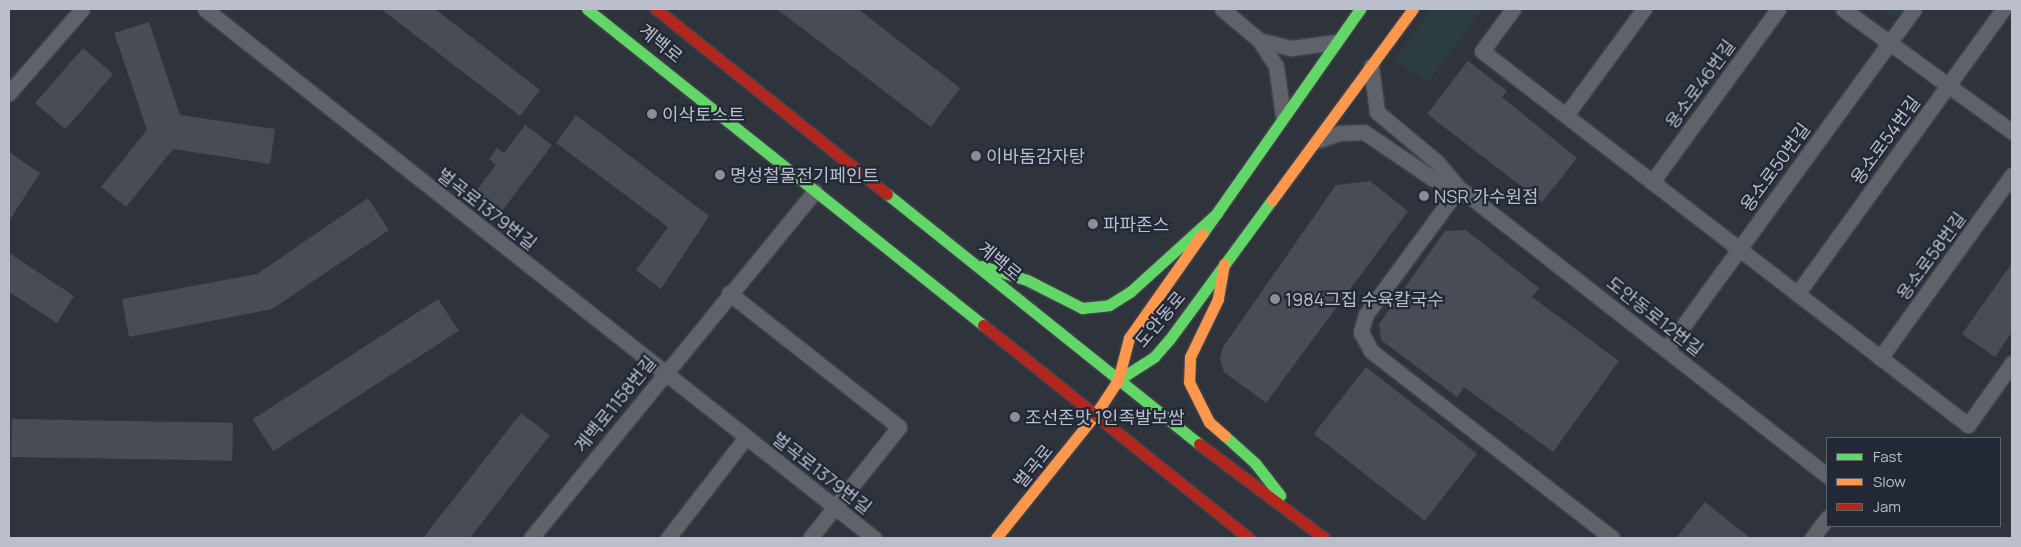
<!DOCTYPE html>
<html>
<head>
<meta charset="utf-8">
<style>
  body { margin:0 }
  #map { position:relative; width:2021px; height:547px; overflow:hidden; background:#2f333b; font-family:Manrope,"Noto Sans KR",sans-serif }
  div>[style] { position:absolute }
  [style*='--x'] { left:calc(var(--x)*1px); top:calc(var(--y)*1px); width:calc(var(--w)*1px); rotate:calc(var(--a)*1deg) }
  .green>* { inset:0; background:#2c3d42 }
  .building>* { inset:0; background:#494c54; transform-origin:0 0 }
  .roads { filter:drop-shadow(0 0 1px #4c4f56) drop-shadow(0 0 1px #4c4f56) }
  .street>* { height:15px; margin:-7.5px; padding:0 7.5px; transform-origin:7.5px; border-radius:7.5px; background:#5f6269 }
  .fast>* { height:11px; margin:-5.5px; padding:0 5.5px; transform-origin:5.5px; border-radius:5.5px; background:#63d668 }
  .slow>* { height:11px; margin:-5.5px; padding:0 5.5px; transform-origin:5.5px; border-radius:5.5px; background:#ff974d }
  .jam>* { height:11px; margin:-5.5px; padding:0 5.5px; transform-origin:5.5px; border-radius:5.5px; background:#b3261e }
  .dots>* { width:14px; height:14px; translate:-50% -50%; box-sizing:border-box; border:2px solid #222836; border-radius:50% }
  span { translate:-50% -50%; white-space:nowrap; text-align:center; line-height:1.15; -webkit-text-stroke:4.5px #222836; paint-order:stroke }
  .street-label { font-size:18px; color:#babfcb }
  .poi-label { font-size:18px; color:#babfcb }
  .left { translate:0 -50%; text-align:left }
  .frame { position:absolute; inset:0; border:10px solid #babfcb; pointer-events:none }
  .legend { position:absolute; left:1826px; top:437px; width:175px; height:90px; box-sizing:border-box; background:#222836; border:1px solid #5f6472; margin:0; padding:6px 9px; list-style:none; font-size:15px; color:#babfcb }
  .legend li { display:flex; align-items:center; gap:10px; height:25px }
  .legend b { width:25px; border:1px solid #5f6472 }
</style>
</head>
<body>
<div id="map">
  <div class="green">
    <i style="clip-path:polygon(1432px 9px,1482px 9px,1427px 83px,1395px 59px)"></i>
    <i style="clip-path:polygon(1882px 9px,1907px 9px,1903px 14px,1890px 15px)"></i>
  </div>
  <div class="building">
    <i style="clip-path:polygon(381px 9px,435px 9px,540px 90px,520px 116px)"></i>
    <i style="clip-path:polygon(777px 9px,858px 9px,960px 88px,931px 127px)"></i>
    <i style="clip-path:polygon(149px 22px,180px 115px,275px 129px,270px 164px,173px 149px,126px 207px,101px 187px,147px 130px,114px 33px)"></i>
    <i style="left:83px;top:48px;width:40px;height:73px;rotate:41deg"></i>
    <i style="clip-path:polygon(1468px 61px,1507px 91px,1502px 97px,1577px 158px,1542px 202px,1427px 114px)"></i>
    <i style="clip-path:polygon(576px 115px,709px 216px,661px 289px,636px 270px,668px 227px,556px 143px)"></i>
    <i style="clip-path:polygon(525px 125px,552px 145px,499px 215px,473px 195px,496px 165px,489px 159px,497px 148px,504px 153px)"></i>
    <i style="clip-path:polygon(9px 152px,40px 173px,9px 221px)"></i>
    <i style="clip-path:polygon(1370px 181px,1408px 211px,1266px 403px,1224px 372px,1220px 359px,1223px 347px,1336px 185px)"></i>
    <i style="clip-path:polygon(368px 198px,389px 230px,272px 309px,129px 337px,122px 299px,257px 274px)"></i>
    <i style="clip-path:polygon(1466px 230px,1539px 288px,1532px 297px,1619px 361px,1553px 452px,1464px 387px,1457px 397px,1381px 340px,1379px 324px,1445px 231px)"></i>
    <i style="clip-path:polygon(9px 253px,74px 296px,57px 323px,9px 292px)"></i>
    <i style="clip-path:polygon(2012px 263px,2012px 332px,1995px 357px,1962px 334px)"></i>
    <i style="left:438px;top:299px;width:38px;height:221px;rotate:57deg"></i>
    <i style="left:1366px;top:367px;width:141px;height:85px;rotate:38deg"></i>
    <i style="clip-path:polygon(521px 413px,550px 435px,470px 538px,423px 538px)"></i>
    <i style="left:12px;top:419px;width:221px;height:38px;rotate:1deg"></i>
    <i style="clip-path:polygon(1705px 502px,1750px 538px,1676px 538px)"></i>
  </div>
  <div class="roads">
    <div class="street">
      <i style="--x:205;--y:9;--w:853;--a:38.33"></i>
      <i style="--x:1222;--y:9;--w:48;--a:40"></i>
      <i style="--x:1259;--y:40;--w:31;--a:57"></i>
      <i style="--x:1276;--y:66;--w:50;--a:82"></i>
      <i style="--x:1513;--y:9;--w:52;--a:126.4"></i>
      <i style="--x:1482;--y:51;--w:613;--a:37.58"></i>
      <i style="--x:1968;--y:425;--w:76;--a:-54.6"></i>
      <i style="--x:1843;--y:9;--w:209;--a:36"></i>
      <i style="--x:1259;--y:40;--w:34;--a:14"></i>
      <i style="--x:1292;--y:48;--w:43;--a:-7.9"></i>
      <i style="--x:1371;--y:66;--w:46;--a:82.6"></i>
      <i style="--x:1377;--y:112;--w:78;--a:39.8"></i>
      <i style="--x:1437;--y:162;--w:34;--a:50"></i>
      <i style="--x:1459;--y:188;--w:467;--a:38"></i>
      <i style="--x:9;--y:93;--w:111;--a:-49"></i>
      <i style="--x:1566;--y:115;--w:132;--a:-53.7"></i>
      <i style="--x:1319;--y:140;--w:21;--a:-19"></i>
      <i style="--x:1339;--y:133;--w:25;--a:-2"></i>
      <i style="--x:1364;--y:132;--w:82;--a:34.1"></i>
      <i style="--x:1432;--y:178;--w:27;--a:22"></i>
      <i style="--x:1652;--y:182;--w:214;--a:-53.9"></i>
      <i style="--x:1459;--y:188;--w:157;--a:126.4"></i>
      <i style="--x:1366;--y:314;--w:19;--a:106"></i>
      <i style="--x:1361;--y:332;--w:21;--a:62"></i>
      <i style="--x:1371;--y:351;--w:305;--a:37.8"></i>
      <i style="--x:729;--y:293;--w:216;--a:38.2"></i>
      <i style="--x:899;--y:427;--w:142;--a:128.7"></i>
      <i style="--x:1797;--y:294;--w:352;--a:-54.1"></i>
      <i style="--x:1667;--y:348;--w:419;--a:-53.9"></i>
      <i style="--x:1880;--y:358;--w:226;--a:-54.2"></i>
      <i style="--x:531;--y:538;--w:448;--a:-50.7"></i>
      <i style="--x:668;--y:538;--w:128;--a:-52.3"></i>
      <i style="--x:1812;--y:538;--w:25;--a:-53"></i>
    </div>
    <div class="fast">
      <i style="--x:587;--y:9;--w:507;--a:38.59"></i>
      <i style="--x:887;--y:194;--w:400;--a:38.7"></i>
      <i style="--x:1202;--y:234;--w:275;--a:-54.9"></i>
      <i style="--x:982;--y:266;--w:47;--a:17.3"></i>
      <i style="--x:1027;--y:280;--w:62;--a:27"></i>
      <i style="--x:1082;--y:308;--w:27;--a:-6"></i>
      <i style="--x:1109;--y:305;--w:25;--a:-32"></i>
      <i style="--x:1130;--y:292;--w:118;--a:-42.2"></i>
      <i style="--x:1118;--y:380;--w:43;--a:-32.6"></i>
      <i style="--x:1154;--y:357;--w:23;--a:-49"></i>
      <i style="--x:1169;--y:340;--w:174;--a:-53.7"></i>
      <i style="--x:1225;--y:436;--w:40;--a:42"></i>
      <i style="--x:1255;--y:463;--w:41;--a:52"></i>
    </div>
    <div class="slow">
      <i style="--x:1272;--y:200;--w:237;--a:-53.6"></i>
      <i style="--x:1224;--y:264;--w:36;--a:100"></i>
      <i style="--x:1218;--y:299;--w:64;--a:115.8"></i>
      <i style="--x:1190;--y:357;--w:25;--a:92"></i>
      <i style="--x:1189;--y:382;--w:45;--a:63.4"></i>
      <i style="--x:1209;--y:422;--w:21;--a:41"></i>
      <i style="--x:996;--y:538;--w:158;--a:-51.2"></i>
      <i style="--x:1095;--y:415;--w:42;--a:-56.7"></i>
      <i style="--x:1118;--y:380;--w:43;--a:-75.3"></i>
      <i style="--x:1129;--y:338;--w:127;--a:-54.9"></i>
    </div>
    <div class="jam">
      <i style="--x:656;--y:9;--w:296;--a:38.7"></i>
      <i style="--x:983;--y:325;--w:341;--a:38.7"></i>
      <i style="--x:1199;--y:444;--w:156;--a:36.9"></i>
    </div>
  </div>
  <div class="dots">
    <i style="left:652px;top:114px;background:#898e99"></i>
    <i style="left:976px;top:156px;background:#898e99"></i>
    <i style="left:720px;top:175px;background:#898e99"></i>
    <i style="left:1424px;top:196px;background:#898e99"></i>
    <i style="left:1093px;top:224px;background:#898e99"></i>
    <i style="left:1275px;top:299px;background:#898e99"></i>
    <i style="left:1015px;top:417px;background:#898e99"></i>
  </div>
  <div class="street-label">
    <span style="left:661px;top:43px;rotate:39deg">계백로</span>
    <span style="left:1700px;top:84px;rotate:-54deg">용소로46번길</span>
    <span style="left:1885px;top:140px;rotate:-54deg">용소로54번길</span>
    <span style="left:1775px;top:167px;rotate:-54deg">용소로50번길</span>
    <span style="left:487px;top:209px;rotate:38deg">벌곡로1379번길</span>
    <span style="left:1931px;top:256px;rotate:-54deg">용소로58번길</span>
    <span style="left:1000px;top:261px;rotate:39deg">계백로</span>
    <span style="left:1655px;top:316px;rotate:38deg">도안동로12번길</span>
    <span style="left:1160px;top:319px;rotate:-50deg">도안동로</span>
    <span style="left:615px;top:404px;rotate:-51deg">계백로1158번길</span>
    <span style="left:1033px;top:466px;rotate:-51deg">벌곡로</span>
    <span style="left:822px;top:473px;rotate:38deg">벌곡로1379번길</span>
  </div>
  <div class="poi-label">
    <span class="left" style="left:662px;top:114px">이삭토스트</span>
    <span class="left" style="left:986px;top:156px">이바돔감자탕</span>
    <span class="left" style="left:730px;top:175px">명성철물전기페인트</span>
    <span class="left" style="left:1434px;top:196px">NSR 가수원점</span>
    <span class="left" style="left:1103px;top:224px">파파존스</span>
    <span class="left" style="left:1285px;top:299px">1984그집 수육칼국수</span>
    <span class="left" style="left:1025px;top:417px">조선존맛 1인족발보쌈</span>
  </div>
  <div class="frame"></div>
  <ul class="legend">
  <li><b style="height:6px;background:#63d668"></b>Fast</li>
  <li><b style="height:6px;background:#ff974d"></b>Slow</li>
  <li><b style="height:6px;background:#b3261e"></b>Jam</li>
  </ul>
</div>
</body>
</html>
